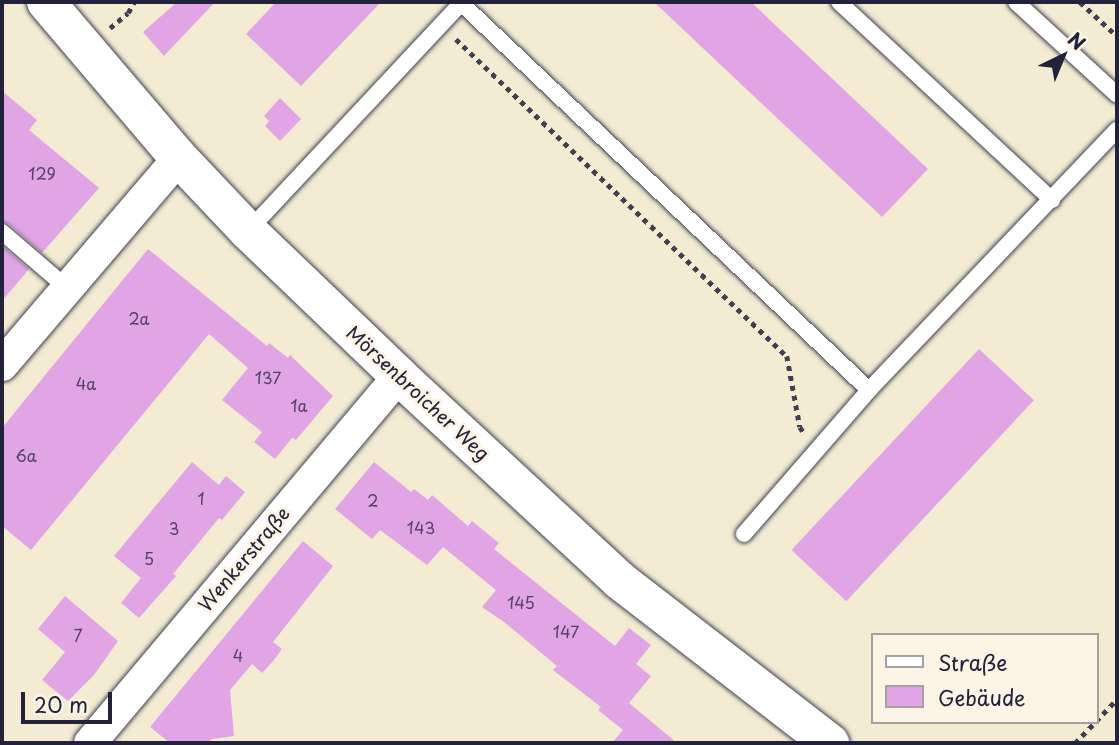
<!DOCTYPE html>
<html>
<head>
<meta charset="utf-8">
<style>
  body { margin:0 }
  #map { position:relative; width:1119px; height:745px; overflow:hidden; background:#f3ecd3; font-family:"Playpen Sans",sans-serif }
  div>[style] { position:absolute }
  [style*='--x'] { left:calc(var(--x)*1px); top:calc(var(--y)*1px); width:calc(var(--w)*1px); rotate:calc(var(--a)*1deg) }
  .building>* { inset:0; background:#e1a5e5; transform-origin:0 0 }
  .path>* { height:4.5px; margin-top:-2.25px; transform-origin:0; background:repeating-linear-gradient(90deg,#414052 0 5px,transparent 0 10px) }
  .roads { filter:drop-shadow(0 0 2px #414052) drop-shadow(0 0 2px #414052) }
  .service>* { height:16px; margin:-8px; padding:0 8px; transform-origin:8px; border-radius:8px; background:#fff }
  .minor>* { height:32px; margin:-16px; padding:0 16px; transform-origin:16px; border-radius:16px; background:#fff }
  .tertiary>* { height:38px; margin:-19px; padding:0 19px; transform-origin:19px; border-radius:19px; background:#fff }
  span { translate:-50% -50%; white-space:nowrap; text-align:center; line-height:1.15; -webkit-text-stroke:6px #fcf5e5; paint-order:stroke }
  .number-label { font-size:16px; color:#524366 }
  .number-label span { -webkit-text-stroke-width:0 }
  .street-label { font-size:19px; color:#22223b }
  .frame { position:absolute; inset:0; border:4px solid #22223b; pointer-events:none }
  .legend { position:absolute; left:871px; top:633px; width:228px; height:91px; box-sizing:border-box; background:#fcf5e5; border:2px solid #a5a1a1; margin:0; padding:9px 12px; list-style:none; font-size:21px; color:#22223b }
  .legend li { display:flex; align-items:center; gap:14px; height:35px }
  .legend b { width:35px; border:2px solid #a5a1a1 }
  .north { position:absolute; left:1028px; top:21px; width:70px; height:70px; -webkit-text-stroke:5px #fcf5e5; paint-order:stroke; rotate:43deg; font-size:19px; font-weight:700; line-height:28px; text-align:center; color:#22223b }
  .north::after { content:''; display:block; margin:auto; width:24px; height:32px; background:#22223b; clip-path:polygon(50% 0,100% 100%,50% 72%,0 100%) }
  .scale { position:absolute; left:21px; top:692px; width:91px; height:32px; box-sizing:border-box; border:4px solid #22223b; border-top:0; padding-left:9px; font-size:21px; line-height:24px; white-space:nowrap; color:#22223b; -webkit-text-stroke:5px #fcf5e5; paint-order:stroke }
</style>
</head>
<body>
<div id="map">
  <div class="building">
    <i style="clip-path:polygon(177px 2px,215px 2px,164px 56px,143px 32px)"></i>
    <i style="clip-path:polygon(276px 2px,381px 2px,301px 86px,246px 34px)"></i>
    <i style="clip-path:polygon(654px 2px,751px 2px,928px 169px,882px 217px)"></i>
    <i style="clip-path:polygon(2px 91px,37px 120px,29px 130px,99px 188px,42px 253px,9px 224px,2px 222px)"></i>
    <i style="clip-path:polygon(280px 98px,301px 119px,280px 141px,265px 126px,269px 121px,264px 116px)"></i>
    <i style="clip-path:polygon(2px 246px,29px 269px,2px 301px)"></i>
    <i style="clip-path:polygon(148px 249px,267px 346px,269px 343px,288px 358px,290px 355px,333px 396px,296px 440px,292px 438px,275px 459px,254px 442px,262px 432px,222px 400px,248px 368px,209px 334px,31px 550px,2px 526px,2px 428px)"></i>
    <i style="left:979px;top:349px;width:75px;height:275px;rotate:43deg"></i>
    <i style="clip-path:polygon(192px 462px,219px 485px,226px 476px,245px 492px,222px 520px,219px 518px,173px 574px,176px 576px,139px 618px,121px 603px,141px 578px,114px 556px)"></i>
    <i style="clip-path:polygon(374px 462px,411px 492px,414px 489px,428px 500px,432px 495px,468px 526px,472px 521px,499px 543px,494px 549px,615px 646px,629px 628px,651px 645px,636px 664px,651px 676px,629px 703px,677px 743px,612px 743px,623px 730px,598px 710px,601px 707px,553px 670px,557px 666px,504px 622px,482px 607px,496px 590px,443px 547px,427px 565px,380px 530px,372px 539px,335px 509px)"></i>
    <i style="clip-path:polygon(303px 541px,333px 566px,273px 642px,282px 649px,273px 661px,262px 673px,252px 664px,230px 690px,234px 736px,212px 739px,208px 743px,170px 743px,150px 727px)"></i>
    <i style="clip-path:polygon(65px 596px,118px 641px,94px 675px,68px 701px,42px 680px,65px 652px,38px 629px)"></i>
  </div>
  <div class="path">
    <i style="--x:1080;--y:2;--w:50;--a:42.6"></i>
    <i style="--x:110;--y:28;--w:23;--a:-40"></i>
    <i style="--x:128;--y:13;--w:13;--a:-61"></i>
    <i style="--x:456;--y:39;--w:458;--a:43.8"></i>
    <i style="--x:787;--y:356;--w:72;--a:79.6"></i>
    <i style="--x:800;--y:427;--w:7;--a:56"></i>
    <i style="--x:1096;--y:721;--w:30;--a:-46"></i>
    <i style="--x:1075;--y:743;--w:29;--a:-46"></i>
  </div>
  <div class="roads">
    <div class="service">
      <i style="--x:839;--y:2;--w:291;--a:42.9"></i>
      <i style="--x:1016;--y:2;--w:137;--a:42.6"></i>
      <i style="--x:461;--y:3;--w:562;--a:43.49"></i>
      <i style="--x:248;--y:231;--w:313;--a:-46.9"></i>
      <i style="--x:2;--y:232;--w:86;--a:40.7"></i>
      <i style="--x:744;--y:534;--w:191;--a:-49"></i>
      <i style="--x:869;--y:390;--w:359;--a:-46.4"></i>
    </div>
    <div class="minor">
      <i style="--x:2;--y:365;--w:272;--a:-49.5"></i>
      <i style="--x:90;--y:743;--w:480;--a:-49.9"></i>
    </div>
    <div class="tertiary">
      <i style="--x:46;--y:2;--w:205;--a:49.6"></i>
      <i style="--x:179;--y:158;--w:100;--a:46.6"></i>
      <i style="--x:248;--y:231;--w:209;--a:43.8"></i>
      <i style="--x:399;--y:376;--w:300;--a:42.8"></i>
      <i style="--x:619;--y:580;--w:267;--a:37.7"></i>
    </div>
  </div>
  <div class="number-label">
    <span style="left:42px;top:173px">129</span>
    <span style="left:139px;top:318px">2a</span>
    <span style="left:268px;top:377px">137</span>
    <span style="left:86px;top:383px">4a</span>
    <span style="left:299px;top:405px">1a</span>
    <span style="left:26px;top:455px">6a</span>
    <span style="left:201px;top:498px">1</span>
    <span style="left:373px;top:500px">2</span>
    <span style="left:421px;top:527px">143</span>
    <span style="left:174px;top:528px">3</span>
    <span style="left:149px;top:558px">5</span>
    <span style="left:521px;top:602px">145</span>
    <span style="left:566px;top:631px">147</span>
    <span style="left:78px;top:635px">7</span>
    <span style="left:238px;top:655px">4</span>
  </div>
  <div class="street-label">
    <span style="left:418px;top:393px;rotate:43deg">Mörsenbroicher Weg</span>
    <span style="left:244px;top:559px;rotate:-50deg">Wenkerstraße</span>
  </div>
  <div class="frame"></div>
  <ul class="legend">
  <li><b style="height:9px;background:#fff"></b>Straße</li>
  <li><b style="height:19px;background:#e1a5e5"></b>Gebäude</li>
  </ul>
  <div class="north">N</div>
  <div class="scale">20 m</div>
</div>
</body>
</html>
